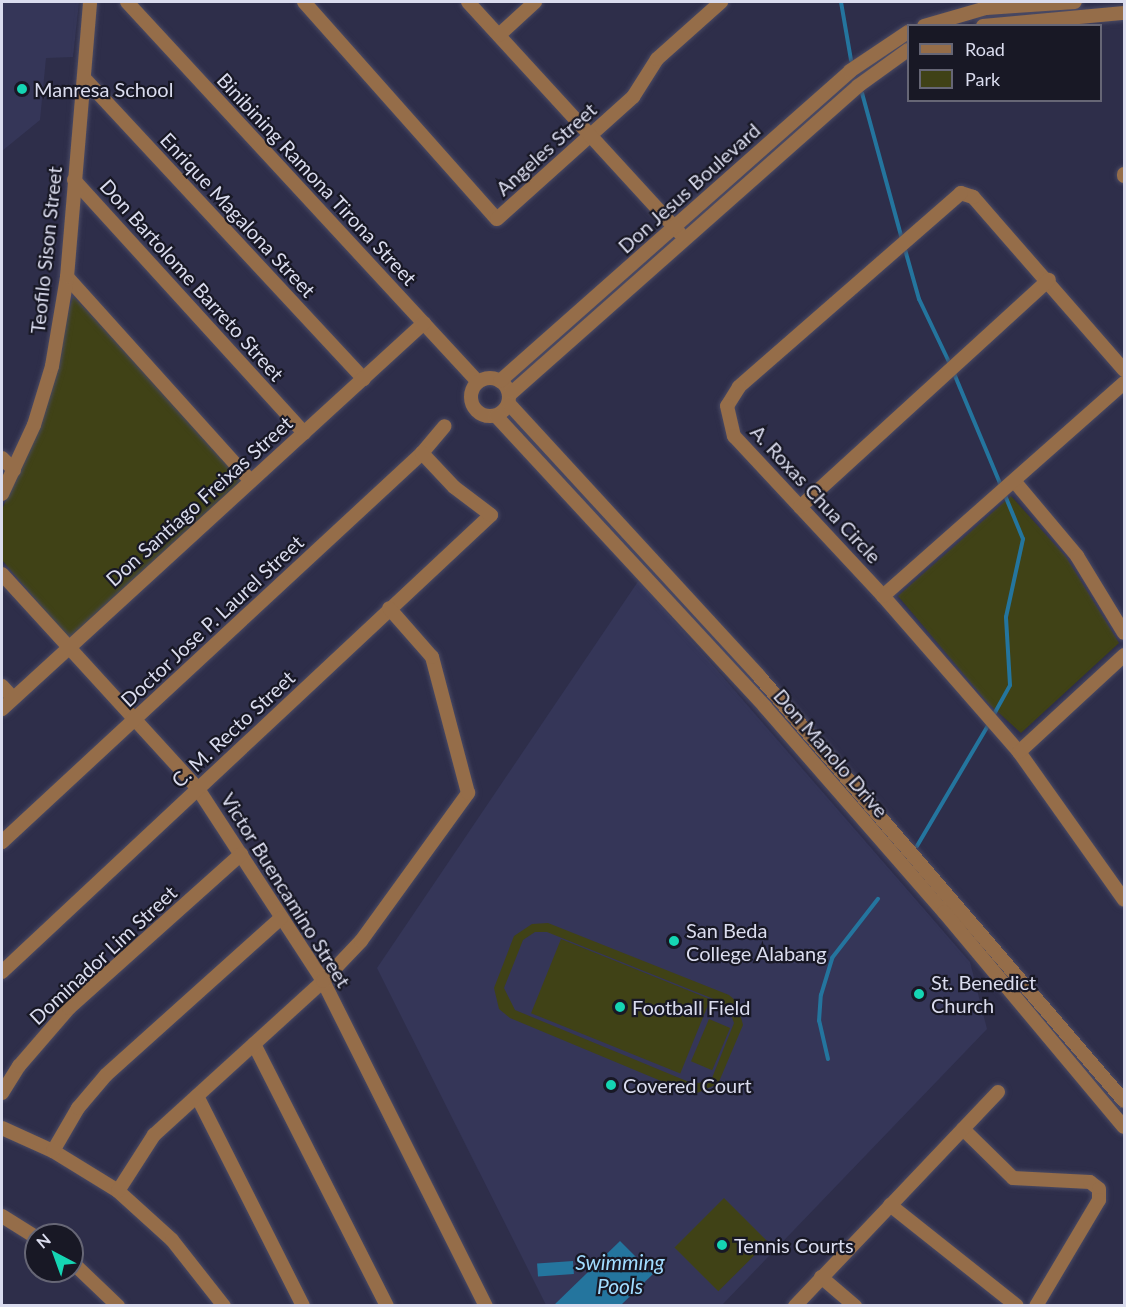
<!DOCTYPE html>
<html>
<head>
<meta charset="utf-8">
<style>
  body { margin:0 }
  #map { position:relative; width:1126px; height:1307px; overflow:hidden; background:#2e2e4a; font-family:Lato,sans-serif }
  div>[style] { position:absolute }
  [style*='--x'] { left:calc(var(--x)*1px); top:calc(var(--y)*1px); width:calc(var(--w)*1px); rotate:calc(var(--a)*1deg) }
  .built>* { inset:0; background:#353658 }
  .green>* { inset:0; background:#404216; transform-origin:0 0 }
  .water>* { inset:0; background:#24759e; transform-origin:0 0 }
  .stream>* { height:4px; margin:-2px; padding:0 2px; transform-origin:2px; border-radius:2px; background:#24759e }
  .roads { filter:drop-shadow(0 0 2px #4a4a64) drop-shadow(0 0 2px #4a4a64) }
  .minor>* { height:14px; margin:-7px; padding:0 7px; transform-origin:7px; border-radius:7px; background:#956d49 }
  .minor>.ring { margin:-7px; padding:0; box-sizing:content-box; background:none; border:14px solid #956d49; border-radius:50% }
  .dots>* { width:16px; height:16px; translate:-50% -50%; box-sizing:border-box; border:3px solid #181825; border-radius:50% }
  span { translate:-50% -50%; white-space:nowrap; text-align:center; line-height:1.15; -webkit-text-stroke:4.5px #181825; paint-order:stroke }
  .poi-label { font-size:20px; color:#dadcee }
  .left { translate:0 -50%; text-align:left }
  .street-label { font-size:20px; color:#dadcee }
  .water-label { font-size:21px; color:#a1dcff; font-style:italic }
  .frame { position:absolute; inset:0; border:3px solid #dadcee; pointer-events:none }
  .legend { position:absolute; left:907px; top:24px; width:195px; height:78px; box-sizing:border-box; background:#181825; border:2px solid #666675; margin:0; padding:8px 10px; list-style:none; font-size:18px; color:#dadcee }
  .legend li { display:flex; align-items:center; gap:12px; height:30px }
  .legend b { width:30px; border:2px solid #666675 }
  .north { position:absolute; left:24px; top:1223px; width:60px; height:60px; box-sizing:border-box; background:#181825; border:2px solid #666675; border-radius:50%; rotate:319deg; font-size:16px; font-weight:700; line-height:24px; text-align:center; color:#dadcee }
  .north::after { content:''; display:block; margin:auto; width:21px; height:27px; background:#15d5b3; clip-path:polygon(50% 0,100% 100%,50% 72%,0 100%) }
</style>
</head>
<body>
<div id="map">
  <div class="built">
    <i style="clip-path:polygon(2px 2px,79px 2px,73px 57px,46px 58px,40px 120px,2px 151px)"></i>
    <i style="clip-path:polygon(639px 580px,970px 962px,987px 1029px,722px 1305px,546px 1305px,377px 968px)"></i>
  </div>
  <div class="green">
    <i style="clip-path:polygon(73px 296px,247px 479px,69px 639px,2px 560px,2px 510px,42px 409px)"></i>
    <i style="clip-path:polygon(1011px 496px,1066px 557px,1119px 643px,1021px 733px,988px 703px,898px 596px)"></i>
    <i style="clip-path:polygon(evenodd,548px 923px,729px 995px,737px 1002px,743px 1025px,718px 1084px,697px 1093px,685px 1091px,510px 1018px,499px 1009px,494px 988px,514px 936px,532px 924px,548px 923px,535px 932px,547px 932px,721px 1002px,729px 1009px,734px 1023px,712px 1078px,699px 1083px,689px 1082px,515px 1010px,504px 988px,523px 940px,535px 932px)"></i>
    <i style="left:561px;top:939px;width:161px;height:80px;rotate:22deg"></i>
    <i style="left:709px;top:1019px;width:23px;height:46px;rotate:23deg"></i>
    <i style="left:724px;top:1198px;width:62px;height:70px;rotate:45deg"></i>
  </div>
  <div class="water">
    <i style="clip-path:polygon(620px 1241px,653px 1274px,621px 1305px,554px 1305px)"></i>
    <i style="left:573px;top:1261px;width:13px;height:36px;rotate:86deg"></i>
  </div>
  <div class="stream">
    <i style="--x:841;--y:2;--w:59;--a:80.2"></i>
    <i style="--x:862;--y:93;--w:151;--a:74.7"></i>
    <i style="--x:904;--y:246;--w:55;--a:74.2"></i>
    <i style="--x:919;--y:299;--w:72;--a:64.5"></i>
    <i style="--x:953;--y:371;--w:125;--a:67.3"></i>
    <i style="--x:993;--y:716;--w:35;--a:-61"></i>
    <i style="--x:1010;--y:685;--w:68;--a:-93.4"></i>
    <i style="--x:1006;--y:617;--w:80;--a:-77.7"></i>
    <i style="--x:1023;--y:539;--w:50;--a:-112.4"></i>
    <i style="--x:917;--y:846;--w:144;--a:-59.5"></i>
    <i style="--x:828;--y:1059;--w:39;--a:-103"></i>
    <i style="--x:819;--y:1021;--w:26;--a:-86"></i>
    <i style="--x:821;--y:995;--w:39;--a:-73"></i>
    <i style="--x:832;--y:958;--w:75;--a:-52.1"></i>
  </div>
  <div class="roads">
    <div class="minor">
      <i style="--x:127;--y:2;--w:517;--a:47.27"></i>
      <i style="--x:304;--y:2;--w:290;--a:48.4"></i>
      <i style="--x:497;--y:219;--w:183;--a:-41.9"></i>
      <i style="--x:633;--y:97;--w:45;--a:-57.7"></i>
      <i style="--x:657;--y:59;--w:86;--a:-41.7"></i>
      <i style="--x:468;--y:2;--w:312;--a:47.5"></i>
      <i style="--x:924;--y:26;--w:65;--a:-16.2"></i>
      <i style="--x:986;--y:8;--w:89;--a:-3.9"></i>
      <i style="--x:983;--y:26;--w:142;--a:-5.3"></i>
      <i style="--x:499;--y:35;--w:49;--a:-42.5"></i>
      <i style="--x:84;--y:78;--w:411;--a:47.1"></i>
      <i style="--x:1124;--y:174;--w:2;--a:90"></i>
      <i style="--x:74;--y:180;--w:342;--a:47.7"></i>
      <i style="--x:67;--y:277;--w:273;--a:48"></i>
      <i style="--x:1124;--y:370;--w:230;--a:-131.1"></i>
      <i style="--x:973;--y:197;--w:13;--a:-162"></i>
      <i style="--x:961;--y:193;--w:295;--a:138.9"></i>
      <i style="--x:739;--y:387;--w:22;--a:122"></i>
      <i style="--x:727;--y:406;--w:31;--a:77"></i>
      <i style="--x:734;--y:436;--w:219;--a:47"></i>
      <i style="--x:883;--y:596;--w:207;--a:48.9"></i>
      <i style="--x:1019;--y:752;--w:181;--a:54.6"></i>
      <i class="ring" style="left:471px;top:378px;width:24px;height:24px"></i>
      <i style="--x:500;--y:381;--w:468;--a:-41.5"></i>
      <i style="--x:850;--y:71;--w:70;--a:-33.9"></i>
      <i style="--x:509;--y:395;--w:466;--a:-41.5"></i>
      <i style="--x:858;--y:86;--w:62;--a:-35.8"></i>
      <i style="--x:509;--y:404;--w:369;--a:47.4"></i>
      <i style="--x:759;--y:676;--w:560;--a:49.34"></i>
      <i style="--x:496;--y:416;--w:396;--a:47.2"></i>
      <i style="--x:765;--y:707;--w:272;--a:48.9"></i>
      <i style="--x:944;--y:912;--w:280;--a:50.1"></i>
      <i style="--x:2;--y:458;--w:17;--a:45"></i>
      <i style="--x:1015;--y:482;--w:97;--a:50"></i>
      <i style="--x:1077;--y:556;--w:90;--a:58.6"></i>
      <i style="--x:2;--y:494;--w:76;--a:-65.1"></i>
      <i style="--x:34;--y:425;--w:62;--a:-73"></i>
      <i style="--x:52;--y:366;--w:90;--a:-80.4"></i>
      <i style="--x:67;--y:277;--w:276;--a:-85.2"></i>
      <i style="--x:800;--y:507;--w:337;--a:-42.4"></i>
      <i style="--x:2;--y:574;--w:291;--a:47.6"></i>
      <i style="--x:198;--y:789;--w:229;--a:56.9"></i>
      <i style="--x:323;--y:981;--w:364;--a:63.4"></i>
      <i style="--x:883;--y:596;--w:322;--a:-41.5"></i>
      <i style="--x:2;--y:686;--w:16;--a:47"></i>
      <i style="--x:2;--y:709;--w:572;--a:-42.45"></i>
      <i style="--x:1019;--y:752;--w:143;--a:-42.7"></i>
      <i style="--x:2;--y:842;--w:572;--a:-42.81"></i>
      <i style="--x:422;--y:453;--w:35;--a:-50"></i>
      <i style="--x:2;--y:972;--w:669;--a:-43.06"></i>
      <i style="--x:491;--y:515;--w:46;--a:-142.9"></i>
      <i style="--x:454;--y:487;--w:47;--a:-133.3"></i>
      <i style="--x:254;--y:1044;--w:294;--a:63.1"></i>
      <i style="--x:2;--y:1093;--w:32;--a:-58"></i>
      <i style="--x:19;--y:1066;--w:77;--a:-49.2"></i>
      <i style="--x:69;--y:1008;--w:231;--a:-41.8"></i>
      <i style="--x:197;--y:1096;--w:235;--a:63.2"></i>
      <i style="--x:2;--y:1128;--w:56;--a:24.3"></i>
      <i style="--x:53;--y:1151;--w:76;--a:31.6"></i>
      <i style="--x:118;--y:1191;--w:73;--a:42.2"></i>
      <i style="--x:172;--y:1240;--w:84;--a:51.8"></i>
      <i style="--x:963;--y:1129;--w:70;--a:44.4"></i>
      <i style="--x:1013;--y:1178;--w:77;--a:3"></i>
      <i style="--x:1090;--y:1182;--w:11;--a:38"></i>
      <i style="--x:1099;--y:1189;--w:11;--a:90"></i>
      <i style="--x:1099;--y:1200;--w:123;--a:120.7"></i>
      <i style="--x:53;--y:1151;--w:50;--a:-59.8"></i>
      <i style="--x:78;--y:1108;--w:43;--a:-49.7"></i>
      <i style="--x:106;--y:1075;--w:235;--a:-41.9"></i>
      <i style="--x:118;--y:1191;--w:67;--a:-57.3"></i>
      <i style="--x:154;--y:1135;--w:229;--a:-42.3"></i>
      <i style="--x:323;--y:981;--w:55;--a:-46.5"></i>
      <i style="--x:361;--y:941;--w:183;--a:-54.1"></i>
      <i style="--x:468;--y:793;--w:141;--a:-104.8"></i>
      <i style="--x:432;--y:657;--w:65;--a:-131.3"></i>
      <i style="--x:890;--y:1205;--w:162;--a:38.5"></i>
      <i style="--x:2;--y:1216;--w:40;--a:32"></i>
      <i style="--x:72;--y:1262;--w:64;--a:43.7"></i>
      <i style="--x:821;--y:1277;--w:45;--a:40.5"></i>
      <i style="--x:795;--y:1306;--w:295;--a:-46.5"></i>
    </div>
  </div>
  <div class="dots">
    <i style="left:22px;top:89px;background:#15d5b3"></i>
    <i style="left:674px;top:941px;background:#15d5b3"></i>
    <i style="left:919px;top:994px;background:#15d5b3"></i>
    <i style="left:620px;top:1007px;background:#15d5b3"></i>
    <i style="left:611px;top:1085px;background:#15d5b3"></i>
    <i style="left:722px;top:1245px;background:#15d5b3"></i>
  </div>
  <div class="poi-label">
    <span class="left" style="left:34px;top:89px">Manresa School</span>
    <span class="left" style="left:686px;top:942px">San Beda<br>College Alabang</span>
    <span class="left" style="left:931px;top:994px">St. Benedict<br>Church</span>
    <span class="left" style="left:632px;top:1007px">Football Field</span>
    <span class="left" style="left:623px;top:1085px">Covered Court</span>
    <span class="left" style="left:734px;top:1245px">Tennis Courts</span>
  </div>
  <div class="street-label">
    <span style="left:546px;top:149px;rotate:-42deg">Angeles Street</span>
    <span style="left:317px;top:179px;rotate:47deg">Binibining Ramona Tirona Street</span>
    <span style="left:689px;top:188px;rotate:-42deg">Don Jesus Boulevard</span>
    <span style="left:238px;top:215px;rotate:47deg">Enrique Magalona Street</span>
    <span style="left:46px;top:250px;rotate:-84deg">Teofilo Sison Street</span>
    <span style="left:192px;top:280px;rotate:48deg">Don Bartolome Barreto Street</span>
    <span style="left:816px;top:494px;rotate:47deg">A. Roxas Chua Circle</span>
    <span style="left:199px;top:501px;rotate:-42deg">Don Santiago Freixas Street</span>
    <span style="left:212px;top:621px;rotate:-43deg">Doctor Jose P. Laurel Street</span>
    <span style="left:233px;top:729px;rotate:-43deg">C. M. Recto Street</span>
    <span style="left:831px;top:753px;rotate:49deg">Don Manolo Drive</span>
    <span style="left:286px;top:890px;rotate:58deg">Victor Buencamino Street</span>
    <span style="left:103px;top:955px;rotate:-43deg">Dominador Lim Street</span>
  </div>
  <div class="water-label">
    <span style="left:620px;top:1274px">Swimming<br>Pools</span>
  </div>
  <div class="frame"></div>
  <ul class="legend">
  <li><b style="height:8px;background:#956d49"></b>Road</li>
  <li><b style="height:16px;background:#404216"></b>Park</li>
  </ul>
  <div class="north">N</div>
</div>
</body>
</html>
